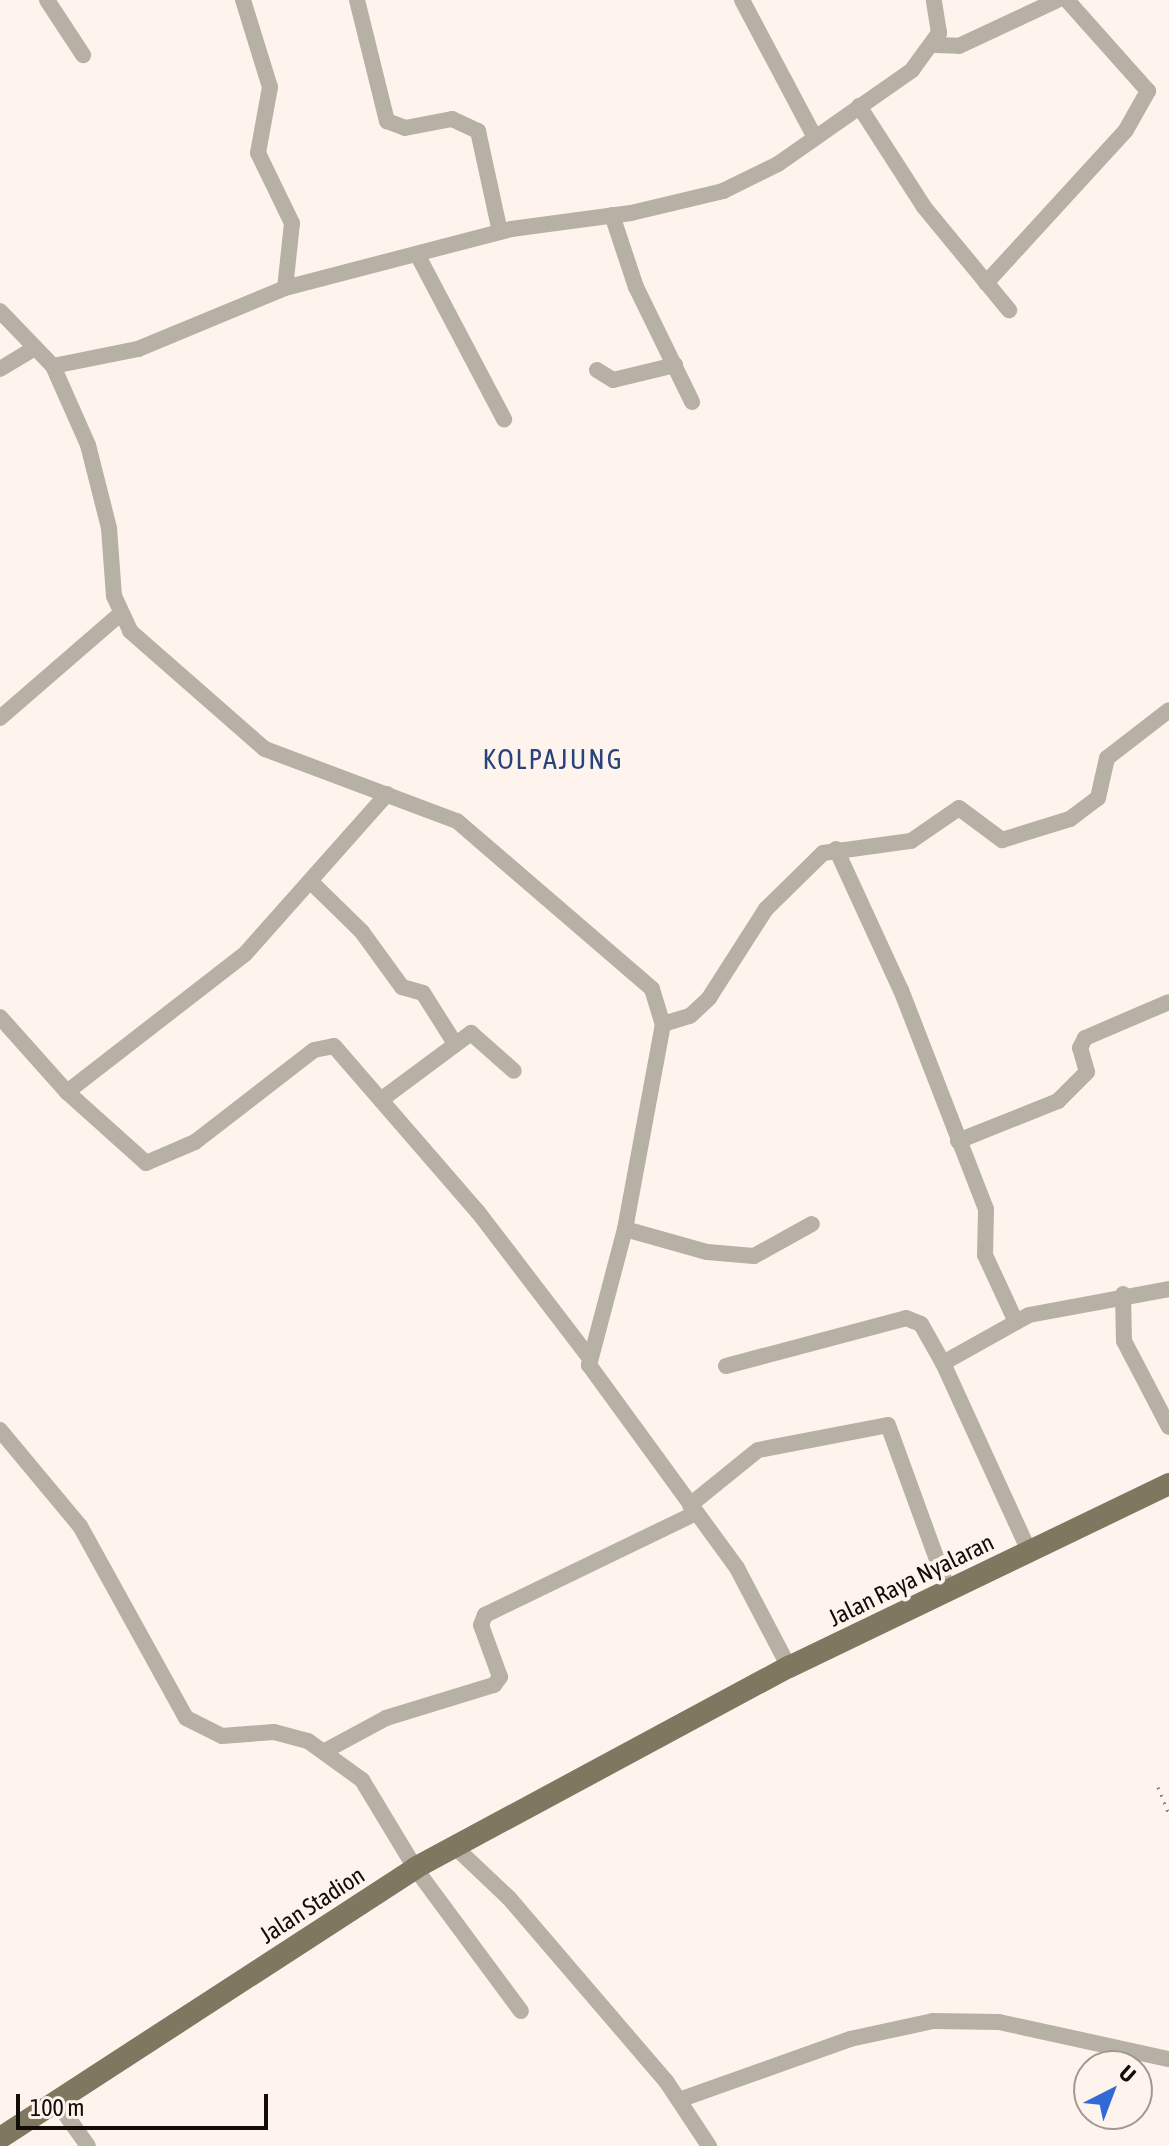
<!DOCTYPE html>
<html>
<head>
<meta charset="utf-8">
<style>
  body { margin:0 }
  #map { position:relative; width:1169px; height:2146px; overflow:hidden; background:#fff4ed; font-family:"Asap Condensed",sans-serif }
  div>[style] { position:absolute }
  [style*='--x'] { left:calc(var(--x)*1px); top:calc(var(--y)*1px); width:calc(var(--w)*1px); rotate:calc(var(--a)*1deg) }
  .path>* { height:3px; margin-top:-1.5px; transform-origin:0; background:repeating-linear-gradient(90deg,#8c847f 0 2px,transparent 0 8px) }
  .minor>* { height:16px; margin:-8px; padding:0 8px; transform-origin:8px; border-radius:8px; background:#b6b1a4 }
  .major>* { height:22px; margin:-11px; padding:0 11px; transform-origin:11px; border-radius:11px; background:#807761 }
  span { translate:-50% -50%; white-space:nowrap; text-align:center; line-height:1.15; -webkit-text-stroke:8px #fff4ed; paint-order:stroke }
  .street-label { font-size:24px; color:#120d09 }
  .quarter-label { font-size:28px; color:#27437a; letter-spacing:2px }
  .north { position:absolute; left:1073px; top:2050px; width:80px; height:80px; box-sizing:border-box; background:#fff4ed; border:2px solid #a09892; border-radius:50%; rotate:42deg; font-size:22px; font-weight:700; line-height:32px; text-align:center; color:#120d09 }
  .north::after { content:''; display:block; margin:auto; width:28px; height:36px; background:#3269d7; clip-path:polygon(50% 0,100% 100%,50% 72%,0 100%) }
  .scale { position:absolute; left:16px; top:2094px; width:252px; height:36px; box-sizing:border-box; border:4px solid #120d09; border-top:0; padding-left:10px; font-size:24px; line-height:28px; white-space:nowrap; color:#120d09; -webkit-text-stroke:6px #fff4ed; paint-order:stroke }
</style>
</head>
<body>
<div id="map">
  <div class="path">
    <i style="--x:1158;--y:1787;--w:29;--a:68"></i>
  </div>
  <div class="minor">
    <i style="--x:47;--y:0;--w:66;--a:56.8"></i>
    <i style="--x:243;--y:0;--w:91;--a:72.8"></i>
    <i style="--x:270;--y:87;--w:67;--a:100.3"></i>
    <i style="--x:258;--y:153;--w:78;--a:64.1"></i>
    <i style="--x:292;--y:223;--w:65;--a:96.1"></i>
    <i style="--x:357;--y:0;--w:125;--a:76.1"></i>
    <i style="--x:387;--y:121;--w:19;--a:21"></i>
    <i style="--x:405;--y:128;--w:48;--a:-10.8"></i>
    <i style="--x:452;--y:119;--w:29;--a:25"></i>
    <i style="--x:478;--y:131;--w:103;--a:77.7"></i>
    <i style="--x:742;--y:0;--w:156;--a:62.1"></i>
    <i style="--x:935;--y:45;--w:24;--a:2"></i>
    <i style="--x:959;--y:46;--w:108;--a:-25.1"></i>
    <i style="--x:859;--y:106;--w:120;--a:57.2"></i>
    <i style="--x:924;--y:207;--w:134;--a:50.5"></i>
    <i style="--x:612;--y:215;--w:76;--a:71.6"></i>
    <i style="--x:636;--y:287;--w:128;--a:64"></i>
    <i style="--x:417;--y:254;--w:187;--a:62.2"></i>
    <i style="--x:986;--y:283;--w:207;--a:-47.5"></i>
    <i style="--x:1126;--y:130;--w:45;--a:-60.6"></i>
    <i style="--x:1148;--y:91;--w:122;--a:-131.7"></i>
    <i style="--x:0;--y:311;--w:76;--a:46.1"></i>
    <i style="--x:53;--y:366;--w:86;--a:66.1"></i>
    <i style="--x:88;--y:445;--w:86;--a:75.8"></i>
    <i style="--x:109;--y:528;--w:68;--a:85.8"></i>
    <i style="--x:114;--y:596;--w:38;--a:65"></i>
    <i style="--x:130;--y:631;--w:179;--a:41.2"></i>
    <i style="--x:265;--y:749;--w:205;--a:20.6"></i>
    <i style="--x:457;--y:821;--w:257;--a:40.7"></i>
    <i style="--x:652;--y:989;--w:37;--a:73"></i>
    <i style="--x:663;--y:1024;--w:208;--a:100.5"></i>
    <i style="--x:625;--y:1229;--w:141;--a:104.8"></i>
    <i style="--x:589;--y:1365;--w:251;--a:53.9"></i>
    <i style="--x:737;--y:1568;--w:112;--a:62.3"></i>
    <i style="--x:53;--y:366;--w:87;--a:-11.3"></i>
    <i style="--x:138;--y:349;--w:159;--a:-22.5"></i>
    <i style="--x:285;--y:288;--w:234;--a:-14.6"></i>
    <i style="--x:511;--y:229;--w:121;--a:-7.6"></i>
    <i style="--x:631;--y:213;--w:95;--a:-13.4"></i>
    <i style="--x:723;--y:191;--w:61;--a:-26.1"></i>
    <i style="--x:778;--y:164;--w:164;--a:-35"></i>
    <i style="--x:912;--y:70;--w:46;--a:-53.9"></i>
    <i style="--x:939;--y:33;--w:33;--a:-99"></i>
    <i style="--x:0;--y:369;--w:39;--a:-31"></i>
    <i style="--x:597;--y:370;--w:19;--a:32"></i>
    <i style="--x:613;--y:380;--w:64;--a:-13.6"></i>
    <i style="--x:0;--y:718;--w:157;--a:-40.9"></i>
    <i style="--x:836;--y:849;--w:155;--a:65.3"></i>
    <i style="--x:901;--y:990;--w:235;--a:68.8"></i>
    <i style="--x:986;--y:1209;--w:46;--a:91.2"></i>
    <i style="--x:985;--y:1255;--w:74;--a:65.2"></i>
    <i style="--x:310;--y:881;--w:73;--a:44.4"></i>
    <i style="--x:362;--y:932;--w:68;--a:54"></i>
    <i style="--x:402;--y:987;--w:22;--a:16"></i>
    <i style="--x:423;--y:993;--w:58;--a:57.7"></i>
    <i style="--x:0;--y:1017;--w:101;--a:48.2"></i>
    <i style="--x:67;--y:1092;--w:106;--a:41.9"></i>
    <i style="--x:146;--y:1163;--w:53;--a:-23.2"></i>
    <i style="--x:195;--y:1142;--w:150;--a:-37.7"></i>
    <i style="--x:314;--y:1050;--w:20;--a:-11"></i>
    <i style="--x:334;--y:1046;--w:220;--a:49.1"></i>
    <i style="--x:478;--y:1212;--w:183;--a:52.6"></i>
    <i style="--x:663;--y:1024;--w:28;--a:-17"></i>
    <i style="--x:690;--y:1016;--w:26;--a:-43"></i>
    <i style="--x:709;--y:998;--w:106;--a:-57.4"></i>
    <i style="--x:766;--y:909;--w:80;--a:-44.5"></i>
    <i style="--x:823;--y:853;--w:89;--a:-7.8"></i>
    <i style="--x:911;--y:841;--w:58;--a:-34.5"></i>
    <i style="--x:959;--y:808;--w:54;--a:36.7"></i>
    <i style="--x:1002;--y:840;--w:71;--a:-17.2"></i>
    <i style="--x:1070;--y:819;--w:35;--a:-37"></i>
    <i style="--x:1098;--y:798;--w:41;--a:-77.3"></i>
    <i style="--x:1107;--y:758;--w:78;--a:-37.7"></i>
    <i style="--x:67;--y:1092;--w:225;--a:-37.8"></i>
    <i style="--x:245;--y:954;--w:214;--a:-48.4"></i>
    <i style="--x:382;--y:1099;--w:111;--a:-36.6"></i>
    <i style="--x:471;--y:1033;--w:57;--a:41.5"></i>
    <i style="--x:958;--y:1141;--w:108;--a:-21.8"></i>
    <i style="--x:1058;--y:1101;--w:41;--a:-45"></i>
    <i style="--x:1087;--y:1072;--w:25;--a:-106"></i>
    <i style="--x:1080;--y:1048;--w:11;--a:-63"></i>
    <i style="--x:1085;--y:1038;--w:91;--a:-23.2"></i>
    <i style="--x:625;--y:1229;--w:85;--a:15.7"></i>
    <i style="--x:707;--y:1252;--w:47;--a:4.9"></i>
    <i style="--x:754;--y:1256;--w:66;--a:-28.9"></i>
    <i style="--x:1123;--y:1294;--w:47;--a:88.8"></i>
    <i style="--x:1124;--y:1341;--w:97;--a:62.4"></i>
    <i style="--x:726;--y:1366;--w:186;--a:-14.9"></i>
    <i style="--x:906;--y:1318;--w:16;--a:22"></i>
    <i style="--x:921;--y:1324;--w:45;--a:60.6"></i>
    <i style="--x:0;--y:1430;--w:125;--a:50.2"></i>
    <i style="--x:80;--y:1526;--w:219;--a:61.1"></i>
    <i style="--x:186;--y:1718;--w:40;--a:26.6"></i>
    <i style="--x:222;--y:1736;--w:52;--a:-4.4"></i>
    <i style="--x:274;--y:1732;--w:35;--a:15"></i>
    <i style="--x:308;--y:1741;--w:67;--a:35.8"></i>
    <i style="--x:362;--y:1780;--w:103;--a:58.9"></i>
    <i style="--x:415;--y:1868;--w:178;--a:53.5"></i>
    <i style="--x:690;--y:1505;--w:87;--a:-39"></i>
    <i style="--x:758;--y:1450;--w:132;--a:-10.9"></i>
    <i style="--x:888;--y:1425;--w:176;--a:70"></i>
    <i style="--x:1029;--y:1551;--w:207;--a:-114.6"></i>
    <i style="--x:943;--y:1363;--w:98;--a:-29.2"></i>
    <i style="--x:1029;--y:1315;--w:142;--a:-10.5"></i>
    <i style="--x:325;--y:1751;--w:69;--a:-28.4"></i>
    <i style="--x:386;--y:1718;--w:113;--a:-17"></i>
    <i style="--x:494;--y:1685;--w:10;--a:-53"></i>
    <i style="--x:500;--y:1677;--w:55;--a:-110.1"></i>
    <i style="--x:481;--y:1625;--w:11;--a:-68"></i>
    <i style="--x:485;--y:1615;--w:234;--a:-25.8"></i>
    <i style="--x:455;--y:1847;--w:74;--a:43.4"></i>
    <i style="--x:509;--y:1898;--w:241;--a:49.4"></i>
    <i style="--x:666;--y:2081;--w:78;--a:56.5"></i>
    <i style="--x:679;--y:2100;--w:182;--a:-19.6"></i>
    <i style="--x:850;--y:2039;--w:85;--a:-12.2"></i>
    <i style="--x:933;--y:2021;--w:66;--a:0.9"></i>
    <i style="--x:999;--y:2022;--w:174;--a:12.3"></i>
    <i style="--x:56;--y:2101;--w:55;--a:54.6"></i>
  </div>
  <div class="major">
    <i style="--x:0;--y:2138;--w:495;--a:-33"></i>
    <i style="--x:415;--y:1868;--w:425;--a:-28.3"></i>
    <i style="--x:789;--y:1667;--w:422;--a:-25.7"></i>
  </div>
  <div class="street-label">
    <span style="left:911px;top:1580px;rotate:-26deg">Jalan Raya Nyalaran</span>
    <span style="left:312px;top:1905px;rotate:-33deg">Jalan Stadion</span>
  </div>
  <div class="quarter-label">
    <span style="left:553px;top:759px">KOLPAJUNG</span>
  </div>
  <div class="north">U</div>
  <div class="scale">100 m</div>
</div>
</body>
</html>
